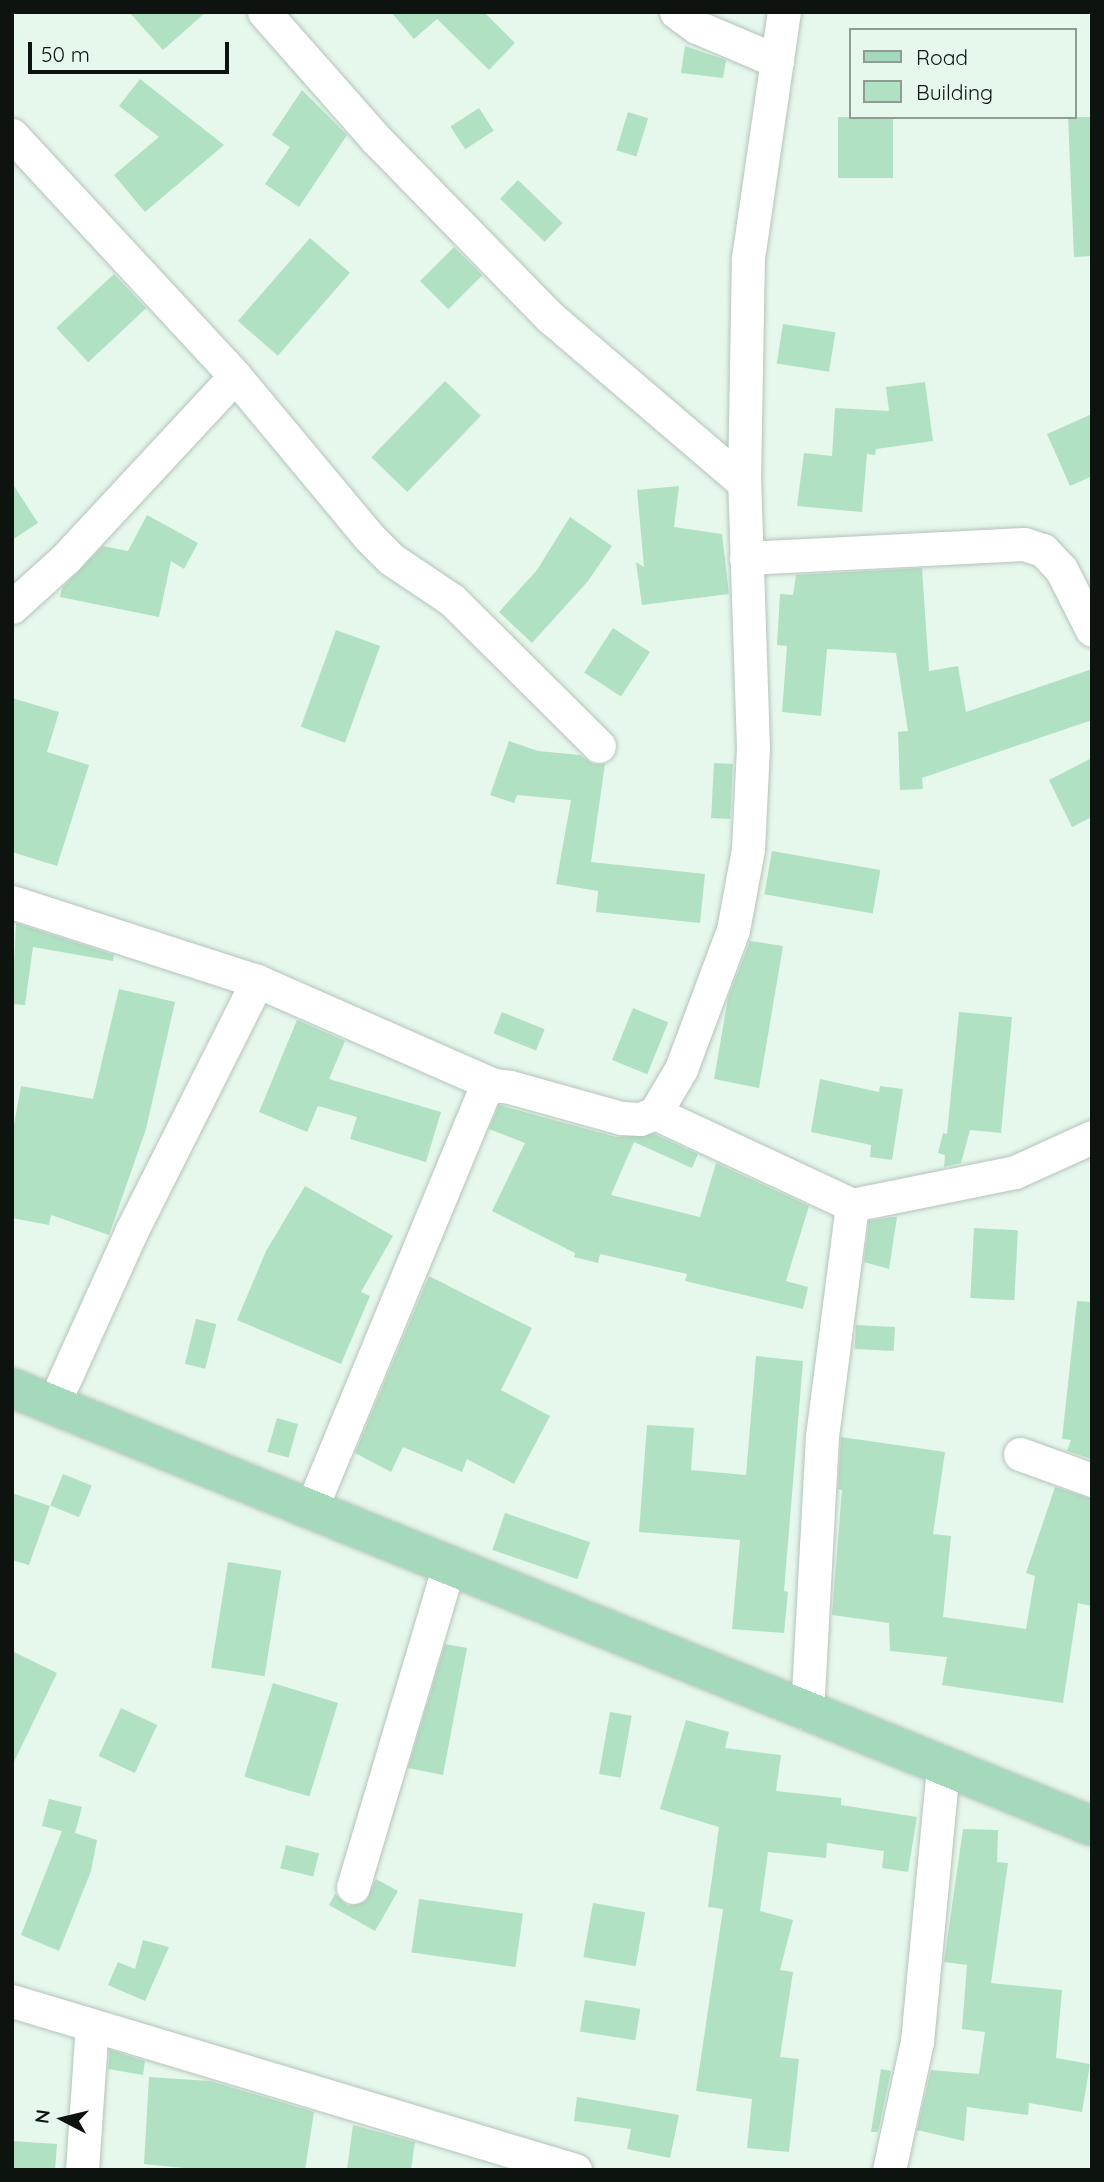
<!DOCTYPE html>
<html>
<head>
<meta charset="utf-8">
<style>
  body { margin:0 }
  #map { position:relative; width:1104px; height:2182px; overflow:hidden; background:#e6f7ec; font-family:Quicksand,sans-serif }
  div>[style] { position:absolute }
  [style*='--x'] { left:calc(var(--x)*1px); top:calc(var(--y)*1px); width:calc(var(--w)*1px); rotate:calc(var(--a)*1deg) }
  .building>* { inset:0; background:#b1e1c3; transform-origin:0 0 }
  .roads { filter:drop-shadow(0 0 2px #b3c4b9) drop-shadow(0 0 2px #b3c4b9) }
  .minor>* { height:33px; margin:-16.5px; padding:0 16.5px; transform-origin:16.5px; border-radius:16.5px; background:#fff }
  .major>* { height:38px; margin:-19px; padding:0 19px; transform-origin:19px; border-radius:19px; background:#a4d9bb }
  span { translate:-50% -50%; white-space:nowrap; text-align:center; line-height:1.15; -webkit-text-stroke:7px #e6f7ec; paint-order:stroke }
  .frame { position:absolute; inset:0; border:14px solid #0d130f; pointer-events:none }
  .legend { position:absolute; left:849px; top:28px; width:228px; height:91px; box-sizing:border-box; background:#e6f7ec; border:2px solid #8f9c94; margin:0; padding:9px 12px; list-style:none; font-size:21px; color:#0d130f }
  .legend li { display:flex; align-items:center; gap:14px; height:35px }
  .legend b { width:35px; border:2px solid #8f9c94 }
  .north { position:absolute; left:28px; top:2084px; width:70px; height:70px; -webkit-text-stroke:5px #e6f7ec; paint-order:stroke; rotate:277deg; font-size:19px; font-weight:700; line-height:28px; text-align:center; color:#0d130f }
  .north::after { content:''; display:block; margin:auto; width:24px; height:32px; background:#0d130f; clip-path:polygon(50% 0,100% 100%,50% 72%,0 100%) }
  .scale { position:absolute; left:28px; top:42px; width:201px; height:32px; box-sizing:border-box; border:4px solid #0d130f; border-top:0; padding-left:9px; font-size:21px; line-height:24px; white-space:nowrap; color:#0d130f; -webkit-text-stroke:5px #e6f7ec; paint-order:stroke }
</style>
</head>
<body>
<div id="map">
  <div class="building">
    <i style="clip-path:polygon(129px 12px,206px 12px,163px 50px)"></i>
    <i style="clip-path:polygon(391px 12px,484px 12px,515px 43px,489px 70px,437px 19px,414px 39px)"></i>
    <i style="clip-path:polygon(685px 46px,726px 60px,723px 78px,681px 73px)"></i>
    <i style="clip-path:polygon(140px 79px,224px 145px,145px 212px,114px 175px,159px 137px,119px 106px)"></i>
    <i style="clip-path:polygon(302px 90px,347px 135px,299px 207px,265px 184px,290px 147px,272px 135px)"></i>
    <i style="left:479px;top:108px;width:27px;height:34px;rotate:57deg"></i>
    <i style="left:628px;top:112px;width:21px;height:40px;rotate:17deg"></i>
    <i style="left:838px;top:117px;width:55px;height:61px"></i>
    <i style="clip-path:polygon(1068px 117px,1092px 117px,1092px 256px,1074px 257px)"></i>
    <i style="left:518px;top:180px;width:62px;height:26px;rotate:44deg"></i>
    <i style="left:310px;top:238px;width:53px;height:110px;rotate:41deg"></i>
    <i style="left:454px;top:247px;width:40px;height:48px;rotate:45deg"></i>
    <i style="left:114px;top:274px;width:47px;height:79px;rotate:47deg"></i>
    <i style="left:783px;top:324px;width:53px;height:40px;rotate:9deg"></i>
    <i style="left:445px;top:381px;width:50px;height:106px;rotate:44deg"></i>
    <i style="clip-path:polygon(925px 382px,933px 441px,876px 449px,875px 455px,867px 454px,862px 512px,797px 506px,804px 453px,832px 456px,835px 408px,889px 411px,886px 387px)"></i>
    <i style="clip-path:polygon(1092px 414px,1092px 476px,1070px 486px,1047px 434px)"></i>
    <i style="clip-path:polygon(12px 483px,38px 523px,12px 540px)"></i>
    <i style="clip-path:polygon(679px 486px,674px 527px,722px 534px,729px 594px,642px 605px,636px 562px,644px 567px,637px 490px)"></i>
    <i style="clip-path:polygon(147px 515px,198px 543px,184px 569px,171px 561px,159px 617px,60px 597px,62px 588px,103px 546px,128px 551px)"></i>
    <i style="clip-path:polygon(570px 517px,612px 546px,588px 581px,532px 643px,499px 612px,537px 570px)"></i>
    <i style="clip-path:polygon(922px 568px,929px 671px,958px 666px,966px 712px,1092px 669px,1092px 720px,922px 778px,923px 789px,900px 790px,898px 732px,908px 731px,896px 653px,827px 649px,821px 716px,782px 712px,787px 646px,777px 645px,780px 594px,793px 595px,796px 575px)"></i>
    <i style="left:613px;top:628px;width:44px;height:53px;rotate:33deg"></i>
    <i style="left:336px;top:630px;width:47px;height:103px;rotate:20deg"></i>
    <i style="clip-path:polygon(12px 698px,59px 712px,47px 752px,89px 765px,57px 866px,12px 852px)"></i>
    <i style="clip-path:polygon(509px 741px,538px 751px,580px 755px,593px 764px,605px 764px,591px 862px,705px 874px,700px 923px,596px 912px,598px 891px,556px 884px,571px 800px,517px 795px,514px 803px,490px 795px)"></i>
    <i style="clip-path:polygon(1092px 758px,1092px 817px,1072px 827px,1049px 780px)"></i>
    <i style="left:714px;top:763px;width:19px;height:55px;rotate:3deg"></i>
    <i style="left:772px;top:851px;width:110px;height:44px;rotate:10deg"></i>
    <i style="clip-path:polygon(16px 923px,114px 955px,113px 961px,33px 947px,25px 1005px,12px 1004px)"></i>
    <i style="clip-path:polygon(750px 941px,783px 946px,759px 1088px,714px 1079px,728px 998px)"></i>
    <i style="clip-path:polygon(119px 989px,175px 1002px,146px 1129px,109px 1235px,51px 1215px,49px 1225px,12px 1218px,12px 1136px,21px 1086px,93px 1099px)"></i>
    <i style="left:633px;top:1008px;width:38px;height:56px;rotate:22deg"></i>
    <i style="left:502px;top:1012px;width:46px;height:23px;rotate:22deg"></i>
    <i style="clip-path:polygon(959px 1012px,1012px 1017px,1001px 1133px,970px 1130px,961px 1163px,944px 1167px,945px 1155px,938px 1153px,943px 1133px,947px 1134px)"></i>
    <i style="clip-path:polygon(297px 1020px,345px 1041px,329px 1079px,441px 1112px,426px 1162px,350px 1139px,357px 1117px,318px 1106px,307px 1132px,259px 1112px)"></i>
    <i style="clip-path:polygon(820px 1079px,879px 1092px,880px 1086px,903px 1089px,892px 1160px,870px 1157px,871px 1145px,811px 1132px)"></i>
    <i style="clip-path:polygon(499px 1105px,616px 1137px,654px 1134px,698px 1154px,692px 1168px,634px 1142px,611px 1195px,700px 1217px,716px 1163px,809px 1206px,786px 1281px,808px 1287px,803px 1309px,685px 1281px,687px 1274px,600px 1254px,598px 1263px,574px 1257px,575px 1253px,492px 1211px,525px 1143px,489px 1129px)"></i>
    <i style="clip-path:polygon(305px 1186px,393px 1236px,361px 1292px,370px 1296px,341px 1364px,237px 1320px,266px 1251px)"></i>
    <i style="clip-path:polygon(892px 1217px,897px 1217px,889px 1269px,864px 1262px,869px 1221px)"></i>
    <i style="left:974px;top:1228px;width:44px;height:70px;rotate:3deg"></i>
    <i style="clip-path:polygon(429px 1276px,532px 1328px,501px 1390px,550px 1416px,514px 1484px,467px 1459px,462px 1472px,403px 1447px,391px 1472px,355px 1453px)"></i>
    <i style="clip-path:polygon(1077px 1301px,1092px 1302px,1092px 1459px,1067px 1451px,1071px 1440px,1062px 1439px)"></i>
    <i style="left:196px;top:1319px;width:21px;height:46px;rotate:14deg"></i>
    <i style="left:856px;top:1325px;width:39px;height:24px;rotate:3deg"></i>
    <i style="clip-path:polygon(756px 1356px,803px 1361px,784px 1591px,788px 1592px,784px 1633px,732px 1629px,740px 1540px,639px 1532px,647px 1425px,694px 1428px,691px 1470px,746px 1475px)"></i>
    <i style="left:277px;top:1418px;width:22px;height:35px;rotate:16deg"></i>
    <i style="clip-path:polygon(841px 1437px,945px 1452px,933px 1534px,951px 1536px,943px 1617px,1026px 1629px,1035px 1576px,1026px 1573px,1055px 1487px,1092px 1499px,1092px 1606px,1078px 1603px,1063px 1703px,942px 1685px,947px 1657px,890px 1651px,889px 1623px,832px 1615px,842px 1490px,838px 1489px)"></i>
    <i style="left:63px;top:1474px;width:31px;height:34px;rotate:22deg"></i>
    <i style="clip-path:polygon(12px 1493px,50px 1506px,29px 1565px,12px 1560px)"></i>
    <i style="left:505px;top:1513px;width:90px;height:39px;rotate:19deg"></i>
    <i style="left:228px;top:1562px;width:54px;height:107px;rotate:9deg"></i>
    <i style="clip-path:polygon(445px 1644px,467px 1648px,443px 1775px,408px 1768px)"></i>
    <i style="clip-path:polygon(12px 1651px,57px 1673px,12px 1766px)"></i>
    <i style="left:273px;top:1683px;width:68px;height:98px;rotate:17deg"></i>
    <i style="left:121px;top:1708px;width:40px;height:53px;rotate:25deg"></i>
    <i style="left:610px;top:1712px;width:22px;height:63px;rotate:10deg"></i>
    <i style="clip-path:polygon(686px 1720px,729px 1732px,725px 1748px,781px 1755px,776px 1791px,841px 1798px,841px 1805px,917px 1817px,908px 1872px,882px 1868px,884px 1851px,827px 1843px,826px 1858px,768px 1852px,760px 1911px,793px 1920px,780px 1970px,793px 1972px,780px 2057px,799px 2059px,789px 2152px,747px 2148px,752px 2099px,696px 2091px,723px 1909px,708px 1907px,719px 1827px,660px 1809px)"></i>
    <i style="clip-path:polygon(49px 1799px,82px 1807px,75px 1833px,97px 1840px,91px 1871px,59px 1951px,21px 1935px,62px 1831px,42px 1826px)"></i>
    <i style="clip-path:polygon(963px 1829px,998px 1830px,997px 1862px,1008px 1863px,991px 1983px,1062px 1990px,1056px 2058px,1090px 2064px,1082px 2112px,1029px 2103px,1028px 2115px,967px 2107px,964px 2141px,917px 2130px,931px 2070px,979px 2074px,985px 2032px,962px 2029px,967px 1965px,944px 1962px)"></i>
    <i style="left:286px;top:1845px;width:34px;height:24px;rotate:14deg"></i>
    <i style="clip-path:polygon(376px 1879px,398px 1891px,375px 1931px,329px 1905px,335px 1894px,348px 1906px,366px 1901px)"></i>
    <i style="left:419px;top:1899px;width:105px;height:54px;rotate:8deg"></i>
    <i style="left:593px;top:1903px;width:53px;height:55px;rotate:10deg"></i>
    <i style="clip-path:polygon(143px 1940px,169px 1947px,145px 2001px,108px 1985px,118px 1962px,135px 1969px)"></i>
    <i style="left:585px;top:2000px;width:56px;height:32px;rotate:9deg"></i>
    <i style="clip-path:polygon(110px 2050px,145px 2061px,143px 2075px,108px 2069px)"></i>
    <i style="clip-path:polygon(881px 2069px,891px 2071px,878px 2132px,871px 2132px)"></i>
    <i style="clip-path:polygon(149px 2077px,210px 2081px,314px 2112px,305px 2170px,204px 2170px,144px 2164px)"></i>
    <i style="clip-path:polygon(577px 2097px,679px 2115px,670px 2158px,627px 2149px,631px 2129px,574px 2121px)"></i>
    <i style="clip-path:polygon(353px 2125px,415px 2142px,411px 2170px,347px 2170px)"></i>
    <i style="clip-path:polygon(12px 2141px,57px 2144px,55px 2170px,12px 2170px)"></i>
  </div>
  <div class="roads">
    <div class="minor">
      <i style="--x:264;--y:12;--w:171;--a:48.6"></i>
      <i style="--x:377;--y:140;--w:249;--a:45.7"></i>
      <i style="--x:551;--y:318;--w:254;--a:40.5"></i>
      <i style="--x:676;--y:12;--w:26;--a:36"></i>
      <i style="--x:697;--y:27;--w:87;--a:23"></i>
      <i style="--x:12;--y:135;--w:328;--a:47.2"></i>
      <i style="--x:235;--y:376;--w:209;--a:50.2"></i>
      <i style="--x:369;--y:537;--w:31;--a:45"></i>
      <i style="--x:391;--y:559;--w:73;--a:33.9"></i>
      <i style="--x:452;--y:600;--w:207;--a:44.8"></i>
      <i style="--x:746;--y:558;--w:278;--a:-2.9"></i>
      <i style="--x:1024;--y:544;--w:20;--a:18"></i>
      <i style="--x:1043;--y:550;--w:26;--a:47"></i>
      <i style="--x:1061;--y:569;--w:68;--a:63.1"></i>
      <i style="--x:12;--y:607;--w:73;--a:-42.2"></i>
      <i style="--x:66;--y:558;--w:248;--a:-47.1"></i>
      <i style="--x:12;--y:902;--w:257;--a:17.9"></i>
      <i style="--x:257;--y:981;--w:259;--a:23.7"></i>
      <i style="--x:655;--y:1113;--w:217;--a:25"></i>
      <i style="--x:852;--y:1205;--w:166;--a:-11.4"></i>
      <i style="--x:1015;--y:1172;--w:85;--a:-24.4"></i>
      <i style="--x:53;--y:1405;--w:190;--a:-65.7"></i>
      <i style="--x:131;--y:1232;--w:281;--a:-63.3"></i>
      <i style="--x:1020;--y:1454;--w:77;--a:19.9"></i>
      <i style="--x:311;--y:1509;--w:451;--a:-67.5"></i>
      <i style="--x:484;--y:1092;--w:12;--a:-35"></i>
      <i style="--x:494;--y:1085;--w:16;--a:7"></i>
      <i style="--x:510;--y:1087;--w:115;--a:15.6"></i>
      <i style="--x:621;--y:1118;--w:19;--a:3"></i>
      <i style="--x:640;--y:1119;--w:16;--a:-22"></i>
      <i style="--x:655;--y:1113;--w:51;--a:-59.4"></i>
      <i style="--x:681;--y:1069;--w:148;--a:-69.5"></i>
      <i style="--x:733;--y:930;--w:82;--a:-79.5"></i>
      <i style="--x:748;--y:849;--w:101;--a:-87.2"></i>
      <i style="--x:753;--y:748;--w:265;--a:-91.9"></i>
      <i style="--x:744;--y:483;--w:225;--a:-89"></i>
      <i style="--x:748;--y:258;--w:249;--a:-81.7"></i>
      <i style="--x:807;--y:1713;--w:277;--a:-86.9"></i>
      <i style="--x:822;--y:1436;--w:233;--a:-82.6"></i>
      <i style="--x:353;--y:1887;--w:333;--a:-73.4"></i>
      <i style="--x:12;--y:2001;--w:588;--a:16.71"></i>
      <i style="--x:82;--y:2170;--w:145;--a:-86.1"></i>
      <i style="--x:889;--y:2170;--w:131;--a:-77.7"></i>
      <i style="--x:917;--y:2042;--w:274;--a:-84.6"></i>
    </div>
    <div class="major">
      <i style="--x:12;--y:1388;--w:1165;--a:22.08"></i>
    </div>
  </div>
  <div class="frame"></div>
  <ul class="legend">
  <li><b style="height:9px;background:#a4d9bb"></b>Road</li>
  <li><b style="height:19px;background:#b1e1c3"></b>Building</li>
  </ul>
  <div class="north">N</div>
  <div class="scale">50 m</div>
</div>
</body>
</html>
